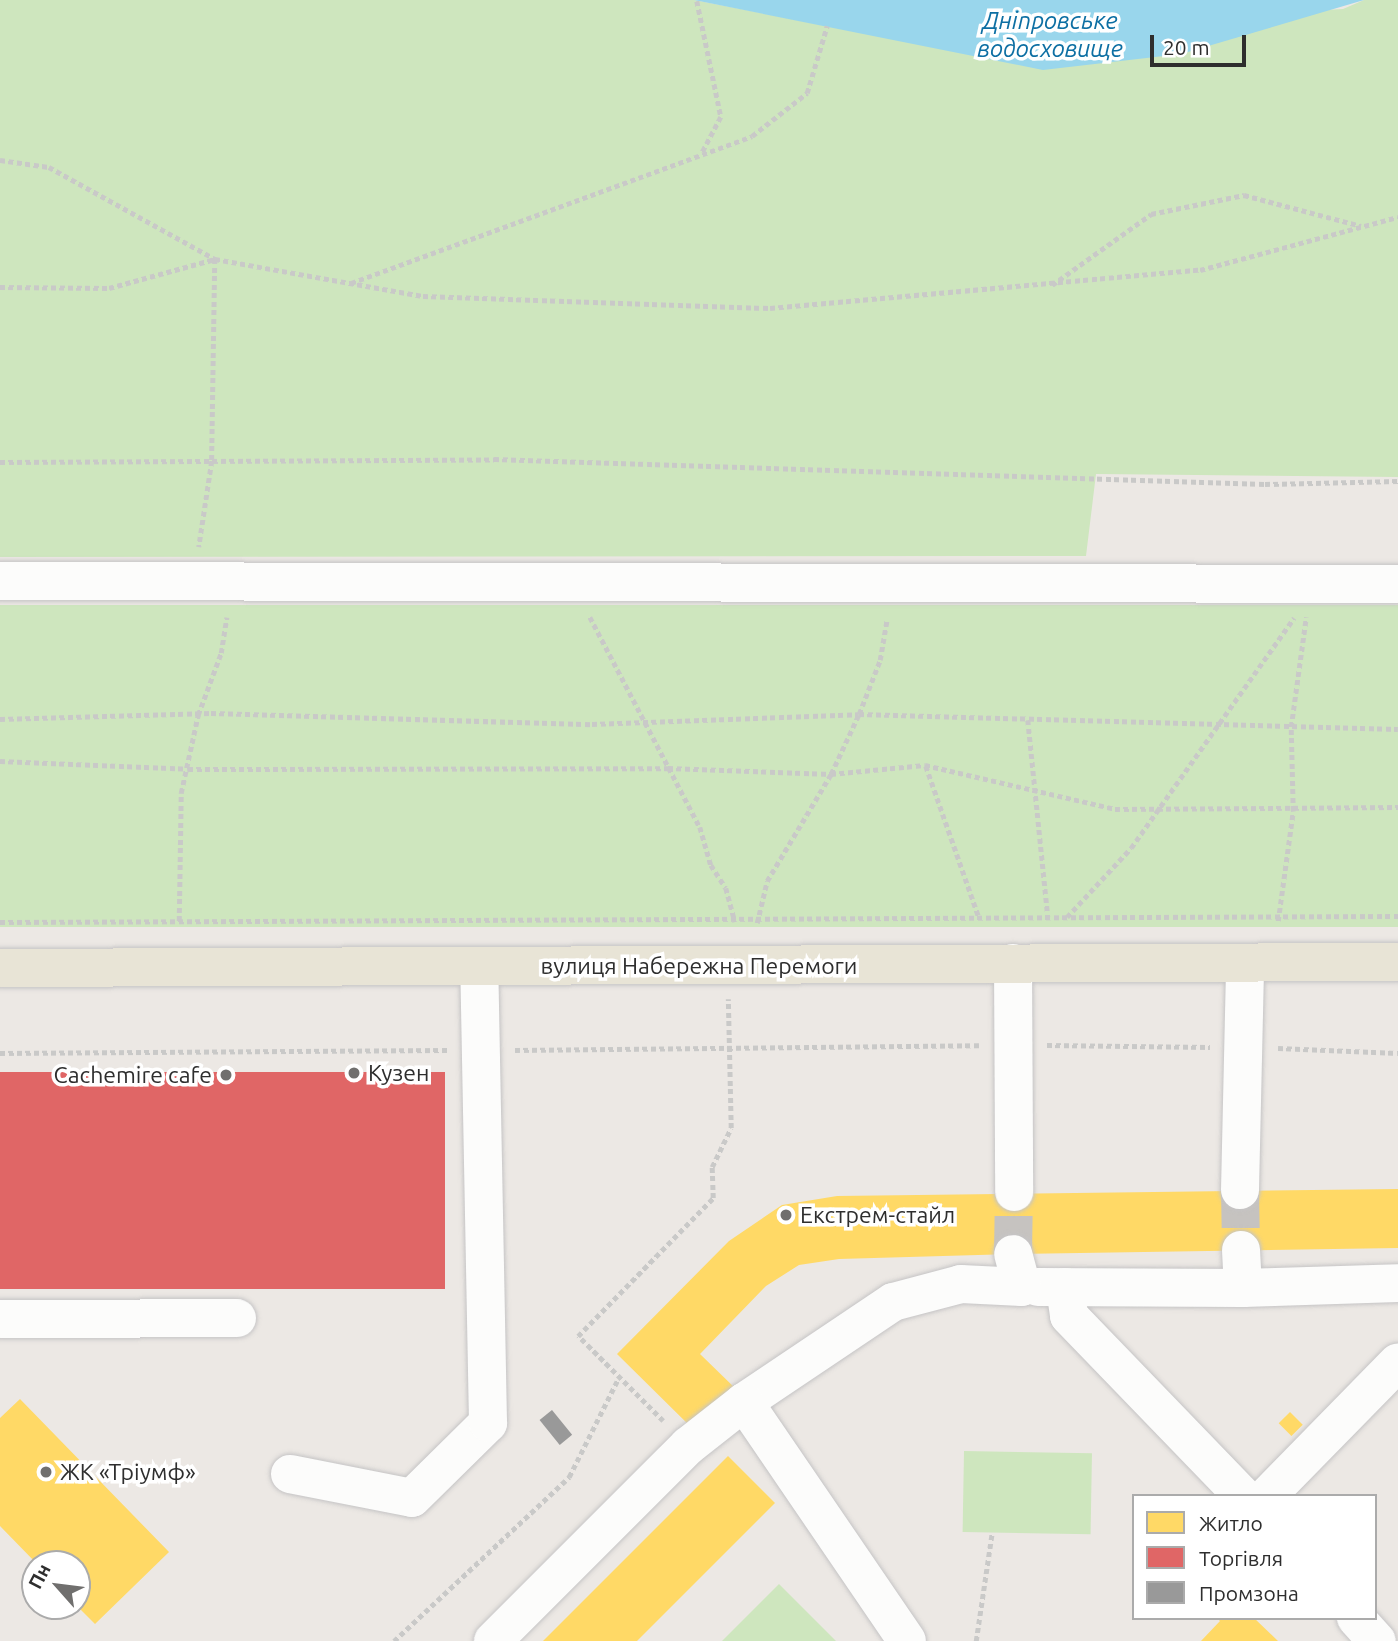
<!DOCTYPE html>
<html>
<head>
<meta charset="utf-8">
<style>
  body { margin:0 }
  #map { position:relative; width:1398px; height:1641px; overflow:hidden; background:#ece8e4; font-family:Ubuntu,sans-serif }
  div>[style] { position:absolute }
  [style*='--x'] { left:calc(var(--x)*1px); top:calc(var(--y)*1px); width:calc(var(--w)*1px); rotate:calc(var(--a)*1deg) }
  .green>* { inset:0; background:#cee6be; transform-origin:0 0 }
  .water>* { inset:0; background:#99d6ec }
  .homes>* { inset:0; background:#ffd966; transform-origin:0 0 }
  .shops>* { inset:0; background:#e06666; transform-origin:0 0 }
  .industry>* { inset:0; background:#999; transform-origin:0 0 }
  .minor-tunnel>* { height:38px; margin-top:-19px; transform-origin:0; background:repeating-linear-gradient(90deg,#c6c3c0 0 38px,transparent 0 57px) }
  .path>* { height:4.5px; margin-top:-2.25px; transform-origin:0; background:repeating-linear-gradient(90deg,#c9c9c8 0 5px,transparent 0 8.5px) }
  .roads { filter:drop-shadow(0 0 2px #c5c4c5) drop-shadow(0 0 2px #c5c4c5) }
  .minor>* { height:38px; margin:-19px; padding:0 19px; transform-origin:19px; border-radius:19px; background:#fcfcfb }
  .major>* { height:38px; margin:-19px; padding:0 19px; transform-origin:19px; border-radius:19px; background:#e8e4d6 }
  .dots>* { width:19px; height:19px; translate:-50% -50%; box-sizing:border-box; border:4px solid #fff; border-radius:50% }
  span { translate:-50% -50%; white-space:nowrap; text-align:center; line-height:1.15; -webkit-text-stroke:7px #fff; paint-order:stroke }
  .street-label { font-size:23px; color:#2e2e2e }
  .poi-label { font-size:23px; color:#2e2e2e }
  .left { translate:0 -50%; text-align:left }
  .right { translate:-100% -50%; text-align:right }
  .water-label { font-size:24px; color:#0d6fa3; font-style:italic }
  .legend { position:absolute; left:1132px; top:1494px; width:245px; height:126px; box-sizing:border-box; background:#fff; border:2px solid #ababab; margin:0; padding:9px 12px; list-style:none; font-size:21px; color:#2e2e2e }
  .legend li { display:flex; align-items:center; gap:14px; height:35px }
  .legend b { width:35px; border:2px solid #ababab }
  .north { position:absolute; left:21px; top:1550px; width:70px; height:70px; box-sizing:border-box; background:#fff; border:2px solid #ababab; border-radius:50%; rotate:298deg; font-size:19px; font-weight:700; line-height:28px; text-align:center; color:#2e2e2e }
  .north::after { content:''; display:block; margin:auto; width:24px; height:32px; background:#706f6e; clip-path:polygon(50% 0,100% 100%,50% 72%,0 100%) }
  .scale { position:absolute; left:1150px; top:35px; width:96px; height:32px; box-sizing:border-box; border:4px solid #2e2e2e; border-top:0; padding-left:9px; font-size:21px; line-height:24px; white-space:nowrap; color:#2e2e2e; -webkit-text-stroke:5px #fff; paint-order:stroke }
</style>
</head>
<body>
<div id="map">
  <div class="green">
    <i style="clip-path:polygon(0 0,694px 0,874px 35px,1343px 9px,1364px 0,1398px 0,1398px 477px,1096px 474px,1086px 556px,0 557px)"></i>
    <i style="left:1398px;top:605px;width:322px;height:1398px;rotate:90deg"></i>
    <i style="left:964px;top:1451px;width:128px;height:81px;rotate:1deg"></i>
    <i style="clip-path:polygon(779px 1584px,836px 1641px,722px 1641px)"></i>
  </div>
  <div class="water">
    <i style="clip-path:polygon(694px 0,1364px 0,1181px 54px,1043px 70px)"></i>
  </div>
  <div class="homes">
    <i style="left:132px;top:1087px;width:76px;height:189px"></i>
    <i style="left:368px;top:1088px;width:75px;height:189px"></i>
    <i style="clip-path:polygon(1398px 1189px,1398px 1248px,1013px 1254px,839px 1259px,799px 1265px,766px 1286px,700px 1354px,737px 1390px,696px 1432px,617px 1354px,729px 1241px,782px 1205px,837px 1196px)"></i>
    <i style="clip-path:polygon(20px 1399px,169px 1552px,95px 1624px,77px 1606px,77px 1564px,37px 1564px,0 1526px,0 1418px)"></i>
    <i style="left:1290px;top:1412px;width:18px;height:16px;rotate:45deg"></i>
    <i style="clip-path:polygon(728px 1456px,775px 1503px,637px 1641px,543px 1641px)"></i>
    <i style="clip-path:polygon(1217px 1618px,1254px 1618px,1278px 1641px,1201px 1641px,1220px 1621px)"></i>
  </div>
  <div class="shops">
    <i style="left:0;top:1072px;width:445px;height:217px"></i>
  </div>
  <div class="industry">
    <i style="left:552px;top:1410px;width:32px;height:16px;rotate:51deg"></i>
  </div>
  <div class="minor-tunnel">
    <i style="--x:1240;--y:1190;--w:60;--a:89"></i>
    <i style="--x:1013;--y:1254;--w:62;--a:-89.1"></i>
  </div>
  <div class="path">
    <i style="--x:697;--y:1;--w:118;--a:78.3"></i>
    <i style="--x:721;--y:117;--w:41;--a:117.8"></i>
    <i style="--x:0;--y:160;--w:49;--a:8.1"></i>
    <i style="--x:49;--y:167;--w:190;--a:29"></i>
    <i style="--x:215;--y:259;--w:211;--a:10.1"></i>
    <i style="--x:423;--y:296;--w:347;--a:2"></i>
    <i style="--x:770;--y:308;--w:432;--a:-5.1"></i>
    <i style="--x:1200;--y:270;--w:205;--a:-15"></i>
    <i style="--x:351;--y:283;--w:427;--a:-20.1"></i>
    <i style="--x:752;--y:136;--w:70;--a:-38"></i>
    <i style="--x:807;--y:93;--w:70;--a:-73.4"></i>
    <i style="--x:1052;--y:285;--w:122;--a:-35.6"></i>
    <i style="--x:1151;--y:214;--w:95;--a:-11.5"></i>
    <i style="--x:1244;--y:195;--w:121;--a:14.8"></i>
    <i style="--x:0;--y:287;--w:109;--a:0.5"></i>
    <i style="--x:109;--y:288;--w:110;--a:-15.3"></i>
    <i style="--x:215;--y:259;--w:202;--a:90.9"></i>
    <i style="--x:212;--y:461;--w:87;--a:98.6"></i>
    <i style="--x:0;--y:462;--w:494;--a:-0.3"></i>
    <i style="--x:494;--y:459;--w:771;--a:1.86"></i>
    <i style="--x:1265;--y:484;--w:133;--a:-1.3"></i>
    <i style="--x:590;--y:617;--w:237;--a:62.4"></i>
    <i style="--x:700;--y:827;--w:40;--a:74"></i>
    <i style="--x:711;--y:865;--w:27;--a:57"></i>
    <i style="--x:726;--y:888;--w:35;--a:75"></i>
    <i style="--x:0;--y:719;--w:211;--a:-1.6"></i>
    <i style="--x:211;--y:713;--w:381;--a:1.7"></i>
    <i style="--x:592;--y:724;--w:267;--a:-2.1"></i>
    <i style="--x:859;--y:714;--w:539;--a:1.59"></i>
    <i style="--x:1028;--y:720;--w:198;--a:84.2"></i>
    <i style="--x:0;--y:761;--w:188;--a:2.4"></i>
    <i style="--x:188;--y:769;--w:480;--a:-0.1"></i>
    <i style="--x:668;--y:768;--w:163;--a:2.1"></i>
    <i style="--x:831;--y:774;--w:94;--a:-5.5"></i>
    <i style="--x:925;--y:765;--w:195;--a:13"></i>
    <i style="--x:1115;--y:809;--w:283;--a:-0.4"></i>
    <i style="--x:926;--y:766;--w:160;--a:70.7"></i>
    <i style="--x:1067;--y:917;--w:94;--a:-47.2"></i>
    <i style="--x:1131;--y:848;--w:282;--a:-54.7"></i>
    <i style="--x:179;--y:921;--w:128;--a:-89.1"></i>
    <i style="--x:181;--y:793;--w:80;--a:-77.7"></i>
    <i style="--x:198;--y:715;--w:66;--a:-69.6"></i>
    <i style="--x:221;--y:653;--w:36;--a:-81"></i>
    <i style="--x:1278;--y:921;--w:111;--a:-82.2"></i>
    <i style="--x:1293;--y:811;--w:84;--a:-91.4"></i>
    <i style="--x:1291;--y:727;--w:111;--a:-82.2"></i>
    <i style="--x:0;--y:922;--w:1398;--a:-0.25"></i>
    <i style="--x:757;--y:923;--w:43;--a:-76.6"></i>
    <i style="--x:767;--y:881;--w:125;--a:-59.1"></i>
    <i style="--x:831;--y:774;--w:66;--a:-65"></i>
    <i style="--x:859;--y:714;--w:58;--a:-68.7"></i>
    <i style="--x:880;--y:660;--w:42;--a:-80.3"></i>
    <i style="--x:1047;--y:1045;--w:163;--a:0.7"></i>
    <i style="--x:1278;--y:1048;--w:120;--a:2.4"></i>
    <i style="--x:515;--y:1050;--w:464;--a:-0.6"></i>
    <i style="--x:0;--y:1053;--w:447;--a:-0.4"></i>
    <i style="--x:663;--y:1421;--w:120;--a:-135"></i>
    <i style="--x:578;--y:1336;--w:193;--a:-45.6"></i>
    <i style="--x:713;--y:1198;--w:31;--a:-92"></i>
    <i style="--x:712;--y:1167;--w:43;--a:-64"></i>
    <i style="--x:731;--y:1128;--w:129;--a:-91.3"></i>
    <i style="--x:394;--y:1641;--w:240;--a:-43.1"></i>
    <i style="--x:569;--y:1477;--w:112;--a:-63.4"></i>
    <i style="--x:976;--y:1641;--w:110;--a:-81.6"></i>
  </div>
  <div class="roads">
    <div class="minor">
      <i style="--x:0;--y:581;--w:1398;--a:0.12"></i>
      <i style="--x:1013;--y:963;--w:229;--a:89.7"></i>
      <i style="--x:1240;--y:1190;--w:226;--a:-88.7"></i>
      <i style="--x:1241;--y:1250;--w:38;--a:87"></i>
      <i style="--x:1243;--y:1288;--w:155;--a:-1.8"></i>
      <i style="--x:1038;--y:1287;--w:205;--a:0.3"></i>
      <i style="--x:1065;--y:1287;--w:29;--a:82"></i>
      <i style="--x:1069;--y:1316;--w:250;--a:46"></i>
      <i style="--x:0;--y:1319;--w:237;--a:-0.2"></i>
      <i style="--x:744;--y:1402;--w:179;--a:-33.9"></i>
      <i style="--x:893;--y:1302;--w:70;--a:-14.8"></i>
      <i style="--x:961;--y:1284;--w:61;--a:2.8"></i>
      <i style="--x:1022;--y:1287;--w:34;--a:-105"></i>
      <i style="--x:290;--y:1474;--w:124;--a:11.1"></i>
      <i style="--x:412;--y:1498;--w:107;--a:-44.6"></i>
      <i style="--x:488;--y:1423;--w:456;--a:-91.1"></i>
      <i style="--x:1267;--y:1496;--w:187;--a:-45.6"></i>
      <i style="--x:1356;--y:1618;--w:31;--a:48"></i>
      <i style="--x:493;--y:1641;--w:276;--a:-45"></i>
      <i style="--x:688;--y:1446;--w:71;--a:-38.2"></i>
      <i style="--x:744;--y:1402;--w:289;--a:55.7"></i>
    </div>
    <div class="major">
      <i style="--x:0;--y:968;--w:1398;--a:-0.25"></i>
    </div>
  </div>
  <div class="dots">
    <i style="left:354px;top:1073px;background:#706f6e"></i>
    <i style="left:226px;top:1075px;background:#706f6e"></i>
    <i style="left:786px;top:1215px;background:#706f6e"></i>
    <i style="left:46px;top:1472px;background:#706f6e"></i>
  </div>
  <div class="street-label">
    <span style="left:699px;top:966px">вулиця Набережна Перемоги</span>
  </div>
  <div class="poi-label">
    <span class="left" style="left:368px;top:1073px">Кузен</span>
    <span class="right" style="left:212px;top:1075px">Cachemire cafe</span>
    <span class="left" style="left:800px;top:1215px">Екстрем-стайл</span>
    <span class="left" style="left:60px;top:1472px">ЖК «Тріумф»</span>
  </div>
  <div class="water-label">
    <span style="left:1050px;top:35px">Дніпровське<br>водосховище</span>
  </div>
  <ul class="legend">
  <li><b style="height:19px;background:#ffd966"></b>Житло</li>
  <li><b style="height:19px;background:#e06666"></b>Торгівля</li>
  <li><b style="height:19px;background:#999"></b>Промзона</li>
  </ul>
  <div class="north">Пн</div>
  <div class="scale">20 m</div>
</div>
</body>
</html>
